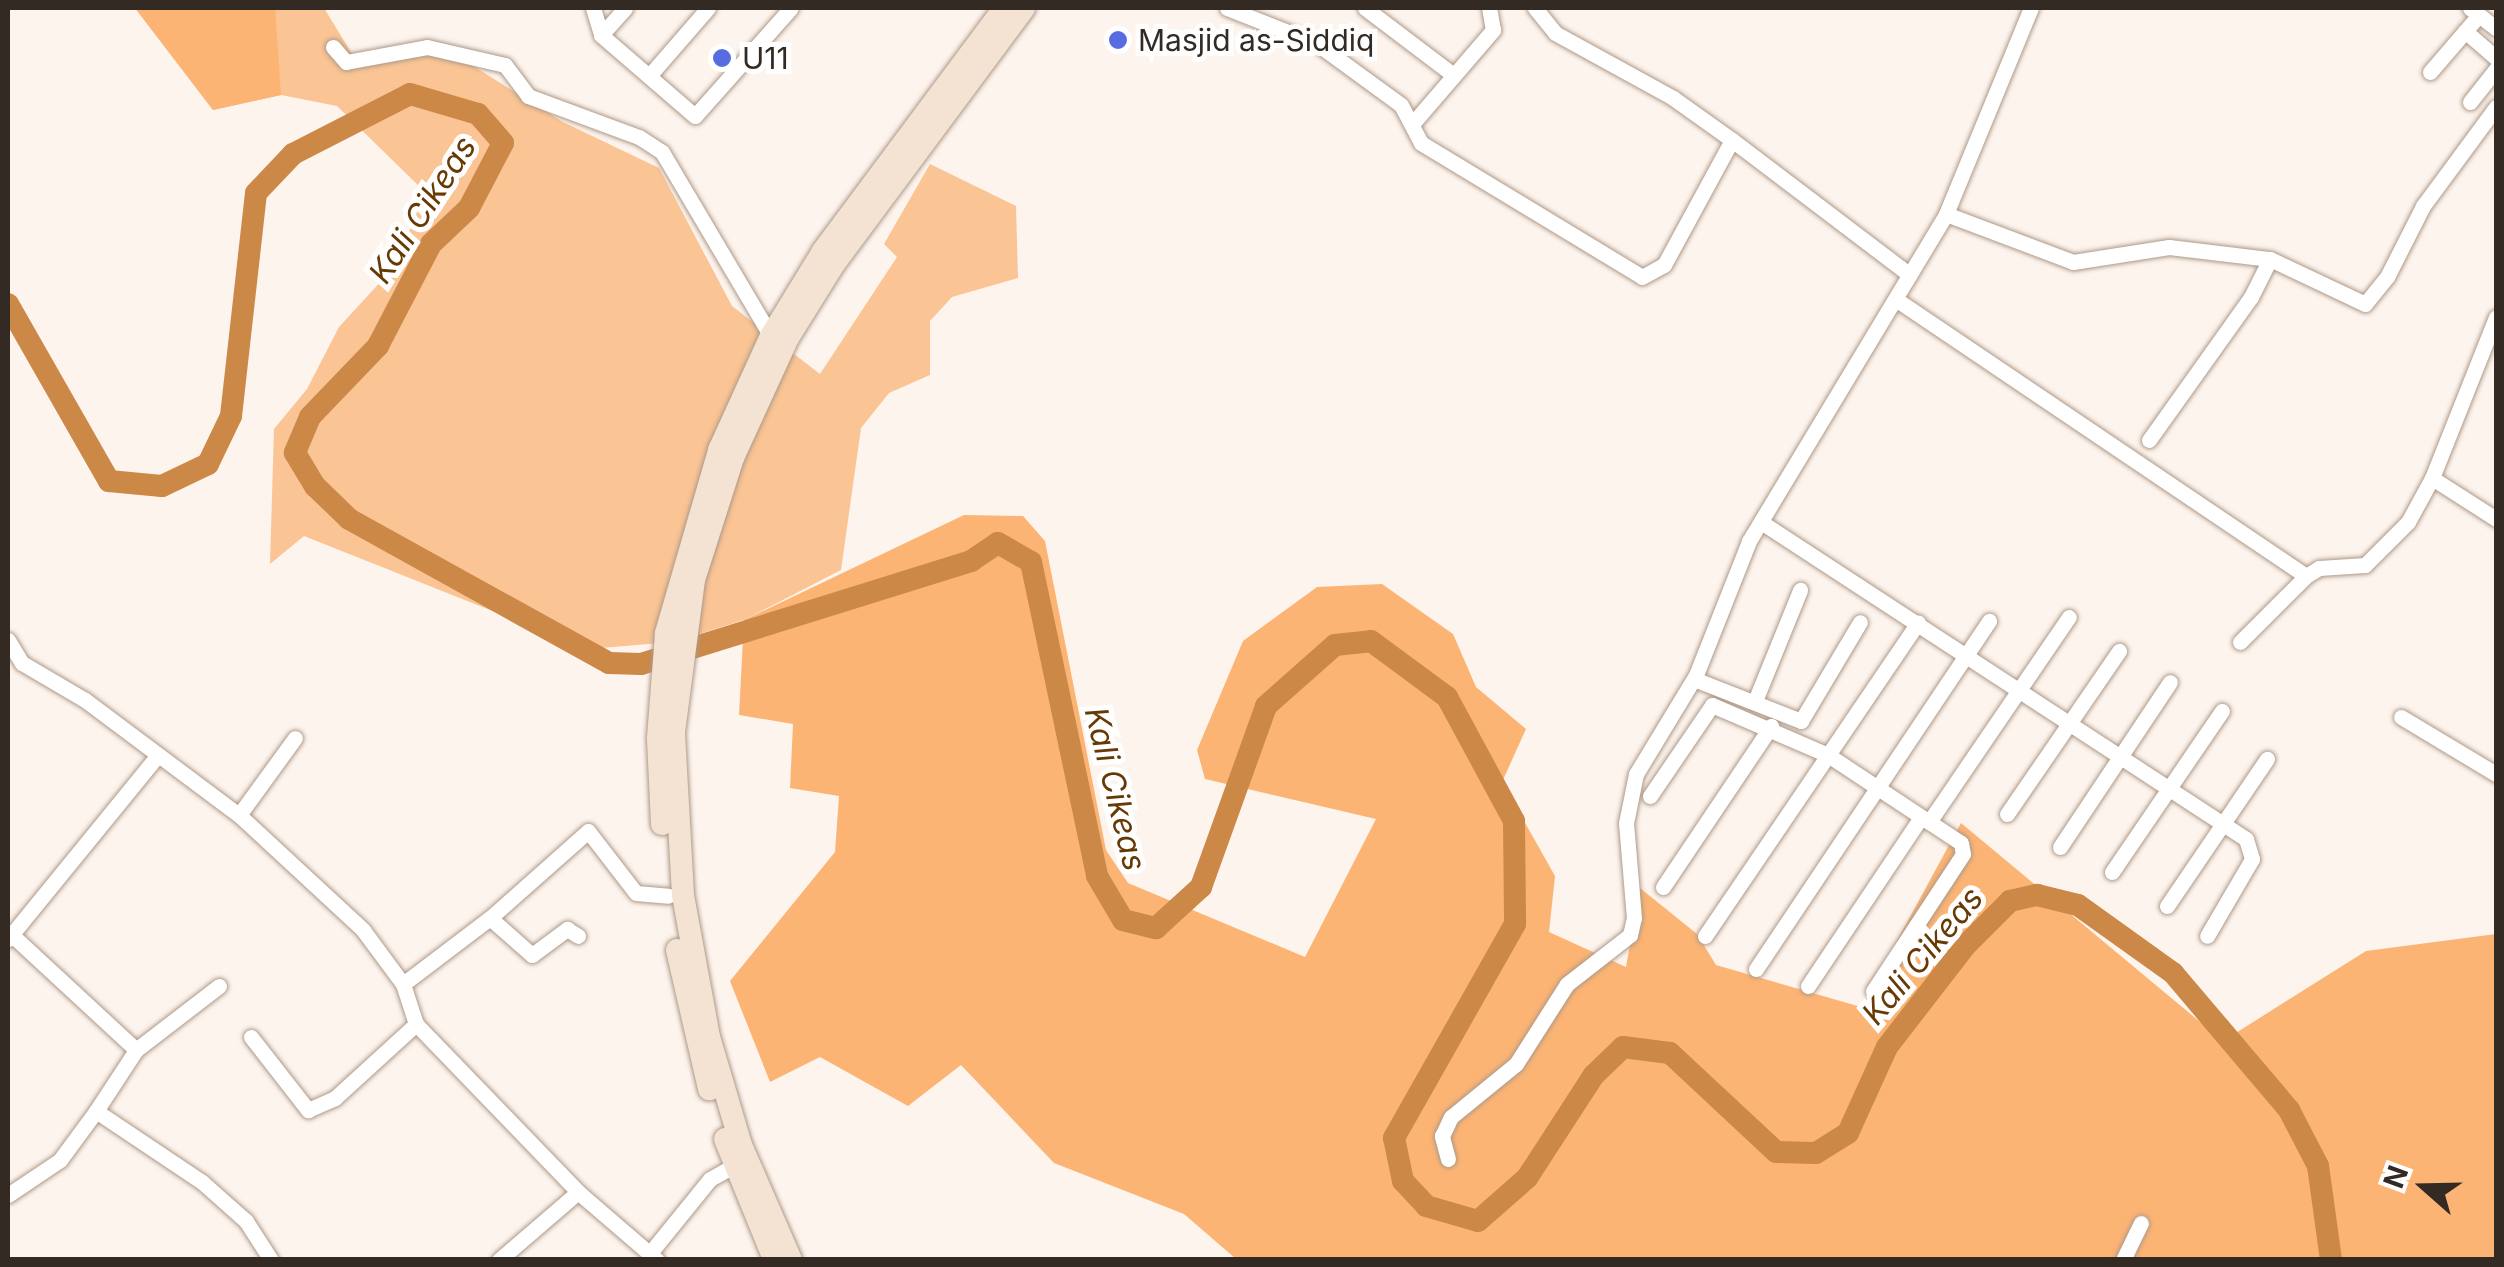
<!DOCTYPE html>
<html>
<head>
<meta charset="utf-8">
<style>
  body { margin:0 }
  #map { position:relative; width:2504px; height:1267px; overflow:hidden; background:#fdf4ed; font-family:Inter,sans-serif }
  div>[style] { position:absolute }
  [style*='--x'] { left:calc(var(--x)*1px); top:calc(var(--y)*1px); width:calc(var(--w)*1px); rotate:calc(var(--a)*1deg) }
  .green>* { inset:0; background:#fac494 }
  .forest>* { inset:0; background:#fcb474 }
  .river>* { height:22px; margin:-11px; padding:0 11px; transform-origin:11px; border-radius:11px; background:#cc8847 }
  .roads { filter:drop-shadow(0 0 2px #ad9988) drop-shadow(0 0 2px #ad9988) }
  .street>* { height:15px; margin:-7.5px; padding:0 7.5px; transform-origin:7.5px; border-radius:7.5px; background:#fff }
  .secondary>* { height:22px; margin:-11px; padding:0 11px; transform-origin:11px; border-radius:11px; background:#f4e3d3 }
  .dots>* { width:28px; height:28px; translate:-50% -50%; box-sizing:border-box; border:5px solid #fff; border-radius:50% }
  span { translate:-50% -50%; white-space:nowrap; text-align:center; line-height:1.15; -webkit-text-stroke:10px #fff; paint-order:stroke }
  .poi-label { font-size:30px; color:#322a23 }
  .left { translate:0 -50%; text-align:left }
  .water-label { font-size:32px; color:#673a05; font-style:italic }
  .frame { position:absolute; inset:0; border:10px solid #322a23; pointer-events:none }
  .north { position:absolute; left:2374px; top:1137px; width:100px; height:100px; -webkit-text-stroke:8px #fff; paint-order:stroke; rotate:290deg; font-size:28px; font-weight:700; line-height:40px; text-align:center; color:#322a23 }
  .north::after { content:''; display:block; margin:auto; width:35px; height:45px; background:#322a23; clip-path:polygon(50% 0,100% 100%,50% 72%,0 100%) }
</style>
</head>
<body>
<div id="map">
  <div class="green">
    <i style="clip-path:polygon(135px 8px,324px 8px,357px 62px,443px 47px,563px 122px,659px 168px,732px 306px,820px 374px,897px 257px,884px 244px,930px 164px,1016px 206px,1018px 278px,952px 297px,930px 321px,930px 375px,889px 393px,861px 428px,841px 570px,744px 620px,673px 642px,588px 649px,304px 536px,270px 564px,274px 429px,307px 389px,339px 327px,396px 265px,425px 192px,337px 106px,281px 95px,213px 110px)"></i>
  </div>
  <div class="forest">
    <i style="clip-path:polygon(135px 8px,275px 8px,281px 95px,213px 110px)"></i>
    <i style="clip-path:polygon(964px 515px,1023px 516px,1045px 541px,1106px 850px,1128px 883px,1305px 957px,1376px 819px,1205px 779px,1197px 750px,1243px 641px,1317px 587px,1382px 584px,1453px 634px,1476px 687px,1526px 729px,1502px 782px,1555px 876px,1549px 932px,1626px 967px,1640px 888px,1697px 934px,1716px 965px,1861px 1007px,1961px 823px,2223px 1041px,2366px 951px,2496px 934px,2496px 1259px,1236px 1259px,1184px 1214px,1054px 1163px,961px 1065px,908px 1106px,820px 1057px,770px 1082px,730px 981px,835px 852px,839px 796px,790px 788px,793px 724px,739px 715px,744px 620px)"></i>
  </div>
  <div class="river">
    <i style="--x:8;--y:304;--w:204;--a:60.3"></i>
    <i style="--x:109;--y:481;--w:53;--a:5.4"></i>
    <i style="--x:162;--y:486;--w:51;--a:-25.6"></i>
    <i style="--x:208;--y:464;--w:53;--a:-64.4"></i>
    <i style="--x:231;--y:416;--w:224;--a:-83.6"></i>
    <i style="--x:256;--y:193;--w:54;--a:-46.5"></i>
    <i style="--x:293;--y:154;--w:131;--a:-27.1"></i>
    <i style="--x:410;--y:94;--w:71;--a:16.4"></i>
    <i style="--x:478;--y:114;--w:38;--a:49"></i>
    <i style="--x:503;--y:143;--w:73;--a:117.6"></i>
    <i style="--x:469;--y:208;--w:52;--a:136.5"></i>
    <i style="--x:431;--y:244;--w:115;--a:117.5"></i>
    <i style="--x:378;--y:346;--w:98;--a:133.8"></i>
    <i style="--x:310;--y:417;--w:39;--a:113"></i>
    <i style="--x:295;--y:453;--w:39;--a:59"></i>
    <i style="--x:315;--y:486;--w:47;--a:44.1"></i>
    <i style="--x:349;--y:519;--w:297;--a:29"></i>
    <i style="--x:609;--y:663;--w:32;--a:2"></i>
    <i style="--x:641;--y:664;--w:346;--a:-17.3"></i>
    <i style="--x:971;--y:561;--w:32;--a:-34"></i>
    <i style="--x:998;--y:543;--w:38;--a:30"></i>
    <i style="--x:1031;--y:562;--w:321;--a:78.1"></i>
    <i style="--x:1097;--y:876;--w:51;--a:59.4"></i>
    <i style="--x:1123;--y:920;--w:34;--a:14"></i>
    <i style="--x:1156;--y:928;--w:61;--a:-42.3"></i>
    <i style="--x:1201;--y:887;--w:192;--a:-70.2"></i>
    <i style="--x:1266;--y:706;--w:92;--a:-41.5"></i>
    <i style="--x:1335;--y:645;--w:36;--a:-6"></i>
    <i style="--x:1371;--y:641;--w:94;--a:36.4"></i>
    <i style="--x:1447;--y:697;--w:141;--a:61.6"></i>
    <i style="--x:1514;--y:821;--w:103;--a:89.4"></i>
    <i style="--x:1515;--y:924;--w:246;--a:119.5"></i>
    <i style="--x:1394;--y:1138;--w:44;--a:78.2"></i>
    <i style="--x:1403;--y:1181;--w:34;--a:47"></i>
    <i style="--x:1426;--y:1206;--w:54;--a:16.1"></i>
    <i style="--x:1478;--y:1221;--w:65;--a:-41.3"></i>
    <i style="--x:1527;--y:1178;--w:123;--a:-57"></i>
    <i style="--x:1594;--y:1075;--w:40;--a:-44"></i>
    <i style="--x:1623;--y:1047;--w:47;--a:7.3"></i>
    <i style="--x:1670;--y:1053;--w:145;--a:43"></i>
    <i style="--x:1776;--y:1152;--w:40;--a:1.4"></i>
    <i style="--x:1816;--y:1153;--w:38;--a:-32"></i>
    <i style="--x:1848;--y:1133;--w:94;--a:-65.6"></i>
    <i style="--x:1887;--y:1047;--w:128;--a:-52.3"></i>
    <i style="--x:1965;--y:946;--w:64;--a:-45"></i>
    <i style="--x:2010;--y:901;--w:28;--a:-13"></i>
    <i style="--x:2037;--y:895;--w:42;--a:13.7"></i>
    <i style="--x:2078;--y:905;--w:117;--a:35.6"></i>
    <i style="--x:2173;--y:973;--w:180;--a:49.7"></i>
    <i style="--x:2289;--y:1110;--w:63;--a:62.6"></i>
    <i style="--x:2318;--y:1166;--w:95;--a:82.1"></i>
  </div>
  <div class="roads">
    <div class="street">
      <i style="--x:593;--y:8;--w:28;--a:73"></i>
      <i style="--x:601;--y:35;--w:124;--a:40.8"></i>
      <i style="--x:695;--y:116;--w:144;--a:-48.4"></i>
      <i style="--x:1227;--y:8;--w:96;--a:21.5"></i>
      <i style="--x:1316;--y:43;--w:105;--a:36.1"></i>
      <i style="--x:1401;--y:105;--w:43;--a:62.2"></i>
      <i style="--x:1421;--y:143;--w:258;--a:31.2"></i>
      <i style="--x:1642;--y:277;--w:25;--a:-29"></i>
      <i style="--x:1664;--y:265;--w:142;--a:-61.5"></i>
      <i style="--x:1732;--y:140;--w:223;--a:37.2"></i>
      <i style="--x:1365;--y:8;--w:108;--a:37.1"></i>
      <i style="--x:1535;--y:8;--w:32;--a:51"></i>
      <i style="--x:1555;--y:33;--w:135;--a:28.8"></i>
      <i style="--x:1673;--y:98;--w:72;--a:35.4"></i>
      <i style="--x:2470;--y:8;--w:33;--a:38"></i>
      <i style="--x:2465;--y:31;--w:41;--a:41.1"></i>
      <i style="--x:601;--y:35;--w:36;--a:-48"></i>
      <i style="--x:333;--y:47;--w:20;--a:49"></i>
      <i style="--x:346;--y:62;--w:82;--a:-10.5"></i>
      <i style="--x:427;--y:47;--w:80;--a:13"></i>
      <i style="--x:505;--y:65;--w:39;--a:53"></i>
      <i style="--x:528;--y:96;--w:118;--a:20.3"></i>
      <i style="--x:639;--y:137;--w:27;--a:33"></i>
      <i style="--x:662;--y:152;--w:214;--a:59.4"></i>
      <i style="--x:2430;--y:72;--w:75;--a:-49.3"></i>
      <i style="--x:649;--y:76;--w:90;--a:-49.1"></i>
      <i style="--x:2470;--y:102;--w:42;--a:-51.8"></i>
      <i style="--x:1413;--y:123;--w:123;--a:-49.3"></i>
      <i style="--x:1493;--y:30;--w:22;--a:-100"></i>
      <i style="--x:1946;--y:214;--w:136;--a:20.7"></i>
      <i style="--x:2073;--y:262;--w:97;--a:-8.9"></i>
      <i style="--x:2169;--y:247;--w:102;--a:6.8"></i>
      <i style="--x:2270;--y:259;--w:105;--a:25.3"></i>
      <i style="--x:2365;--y:304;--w:35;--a:-51"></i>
      <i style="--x:2387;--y:277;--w:80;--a:-63.1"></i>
      <i style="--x:2423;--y:206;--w:123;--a:-53.6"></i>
      <i style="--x:1897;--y:300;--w:493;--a:34"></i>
      <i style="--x:2306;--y:576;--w:15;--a:-32"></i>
      <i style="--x:2319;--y:568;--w:46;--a:-3.7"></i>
      <i style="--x:2365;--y:565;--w:61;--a:-45"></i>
      <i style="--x:2408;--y:522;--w:50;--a:-61.4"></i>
      <i style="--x:2432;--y:478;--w:76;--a:32.6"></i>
      <i style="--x:2149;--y:440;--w:176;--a:-54.5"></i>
      <i style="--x:2251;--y:297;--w:42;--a:-63.4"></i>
      <i style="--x:2432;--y:478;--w:173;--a:-68.3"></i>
      <i style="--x:1761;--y:522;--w:579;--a:33.17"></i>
      <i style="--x:2246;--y:839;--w:21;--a:73"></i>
      <i style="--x:2252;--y:859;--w:89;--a:120.3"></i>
      <i style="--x:8;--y:640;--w:27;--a:59"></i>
      <i style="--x:22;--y:663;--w:73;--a:30.4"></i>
      <i style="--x:85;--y:700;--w:192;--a:36.8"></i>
      <i style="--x:239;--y:815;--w:169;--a:42.8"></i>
      <i style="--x:363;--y:930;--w:67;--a:53.5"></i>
      <i style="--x:403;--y:984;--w:42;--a:72"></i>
      <i style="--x:416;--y:1024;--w:233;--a:46"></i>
      <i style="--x:578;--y:1192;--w:104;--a:40.7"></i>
      <i style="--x:2240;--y:642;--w:93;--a:-45"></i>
      <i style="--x:1694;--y:679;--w:115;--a:21.4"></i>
      <i style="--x:1801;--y:721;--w:115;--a:-59.2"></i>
      <i style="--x:1755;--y:701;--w:120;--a:-67.9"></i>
      <i style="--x:2401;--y:717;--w:111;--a:31"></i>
      <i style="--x:1650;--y:796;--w:110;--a:-55.7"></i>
      <i style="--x:1712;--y:705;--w:126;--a:23.3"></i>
      <i style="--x:1828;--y:755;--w:159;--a:33.5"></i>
      <i style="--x:1961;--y:843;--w:11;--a:80"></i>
      <i style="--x:1963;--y:854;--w:164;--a:123.3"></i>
      <i style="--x:2007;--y:814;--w:198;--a:-55.5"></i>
      <i style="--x:239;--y:815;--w:95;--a:-54"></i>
      <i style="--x:1929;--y:822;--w:248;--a:-55.7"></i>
      <i style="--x:2060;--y:847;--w:198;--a:-56.3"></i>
      <i style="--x:2112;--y:872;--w:195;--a:-55.7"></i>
      <i style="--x:1663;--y:887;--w:194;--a:-56.1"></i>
      <i style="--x:2167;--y:906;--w:178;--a:-55.8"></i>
      <i style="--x:490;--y:918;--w:131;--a:-41.6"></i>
      <i style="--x:588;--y:831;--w:78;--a:52.3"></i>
      <i style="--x:636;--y:893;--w:32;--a:5"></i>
      <i style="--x:12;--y:935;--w:169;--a:42.8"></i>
      <i style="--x:1705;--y:936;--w:379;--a:-55.8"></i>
      <i style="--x:8;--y:939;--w:237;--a:-50.8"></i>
      <i style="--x:1756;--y:969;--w:419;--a:-56.2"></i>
      <i style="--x:403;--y:984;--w:109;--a:-37.2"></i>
      <i style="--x:490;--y:918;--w:56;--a:41.4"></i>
      <i style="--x:532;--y:955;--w:44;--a:-36.6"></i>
      <i style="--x:567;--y:929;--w:13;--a:32"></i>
      <i style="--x:219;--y:986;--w:105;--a:142.4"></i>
      <i style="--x:136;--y:1050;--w:73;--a:123.3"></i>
      <i style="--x:96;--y:1111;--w:128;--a:33.8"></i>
      <i style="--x:202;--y:1182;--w:59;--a:41.6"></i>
      <i style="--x:246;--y:1221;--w:46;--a:57.3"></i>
      <i style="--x:1808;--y:986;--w:203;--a:-56.2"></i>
      <i style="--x:251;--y:1037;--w:93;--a:52"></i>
      <i style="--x:308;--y:1110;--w:30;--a:-24"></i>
      <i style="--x:335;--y:1098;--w:110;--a:-42.4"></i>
      <i style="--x:1448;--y:1159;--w:24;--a:-105"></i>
      <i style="--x:1442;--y:1136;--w:21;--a:-65"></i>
      <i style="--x:1451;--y:1117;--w:84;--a:-39.2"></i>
      <i style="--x:1516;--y:1064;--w:95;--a:-57.5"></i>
      <i style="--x:1567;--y:984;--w:80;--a:-37.9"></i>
      <i style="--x:1630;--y:935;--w:17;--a:-77"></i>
      <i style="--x:1634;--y:918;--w:95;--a:-94.8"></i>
      <i style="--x:1626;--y:823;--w:50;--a:-78.5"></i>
      <i style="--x:1636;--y:774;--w:116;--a:-58.8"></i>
      <i style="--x:1696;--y:675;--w:144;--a:-68.4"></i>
      <i style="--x:1749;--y:541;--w:382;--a:-58.9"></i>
      <i style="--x:1946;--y:214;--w:223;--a:-67.6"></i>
      <i style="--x:8;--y:1195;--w:63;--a:-33.9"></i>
      <i style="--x:60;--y:1160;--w:61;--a:-53.7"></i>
      <i style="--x:650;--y:1253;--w:95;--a:-51"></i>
      <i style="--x:710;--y:1179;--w:26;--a:-29"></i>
      <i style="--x:499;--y:1260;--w:104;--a:-40.7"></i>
      <i style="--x:2123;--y:1260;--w:41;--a:-64.1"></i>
    </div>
    <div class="secondary">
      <i style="--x:662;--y:824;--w:86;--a:-92.7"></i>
      <i style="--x:658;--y:738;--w:105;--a:-85.6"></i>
      <i style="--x:666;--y:633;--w:191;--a:-73.8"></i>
      <i style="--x:719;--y:450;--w:125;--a:-65.5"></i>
      <i style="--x:771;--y:336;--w:100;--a:-58.5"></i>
      <i style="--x:823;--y:251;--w:303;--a:-53.3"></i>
      <i style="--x:677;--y:950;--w:143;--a:77"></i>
      <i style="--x:725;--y:1139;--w:122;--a:67.8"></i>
      <i style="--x:791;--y:1260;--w:125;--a:-113.5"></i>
      <i style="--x:741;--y:1145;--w:113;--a:-106.5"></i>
      <i style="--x:709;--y:1037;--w:144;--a:-100.4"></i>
      <i style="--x:683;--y:895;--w:163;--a:-93.2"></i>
      <i style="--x:674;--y:732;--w:153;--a:-82.5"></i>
      <i style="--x:694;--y:580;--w:128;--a:-72.3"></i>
      <i style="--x:733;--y:458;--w:132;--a:-65.4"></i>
      <i style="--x:788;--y:338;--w:87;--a:-58.1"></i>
      <i style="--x:834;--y:264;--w:319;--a:-53.4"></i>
    </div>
  </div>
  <div class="dots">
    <i style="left:1118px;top:40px;background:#586ce2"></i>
    <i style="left:722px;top:58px;background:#586ce2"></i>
  </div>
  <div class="poi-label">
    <span class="left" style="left:1138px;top:40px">Masjid as-Siddiq</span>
    <span class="left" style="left:742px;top:58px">U11</span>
  </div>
  <div class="water-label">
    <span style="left:423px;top:210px;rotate:-57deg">Kali Cikeas</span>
    <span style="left:1115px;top:789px;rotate:76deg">Kali Cikeas</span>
    <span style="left:1923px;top:956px;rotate:-50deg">Kali Cikeas</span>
  </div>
  <div class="frame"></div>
  <div class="north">N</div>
</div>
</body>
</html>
